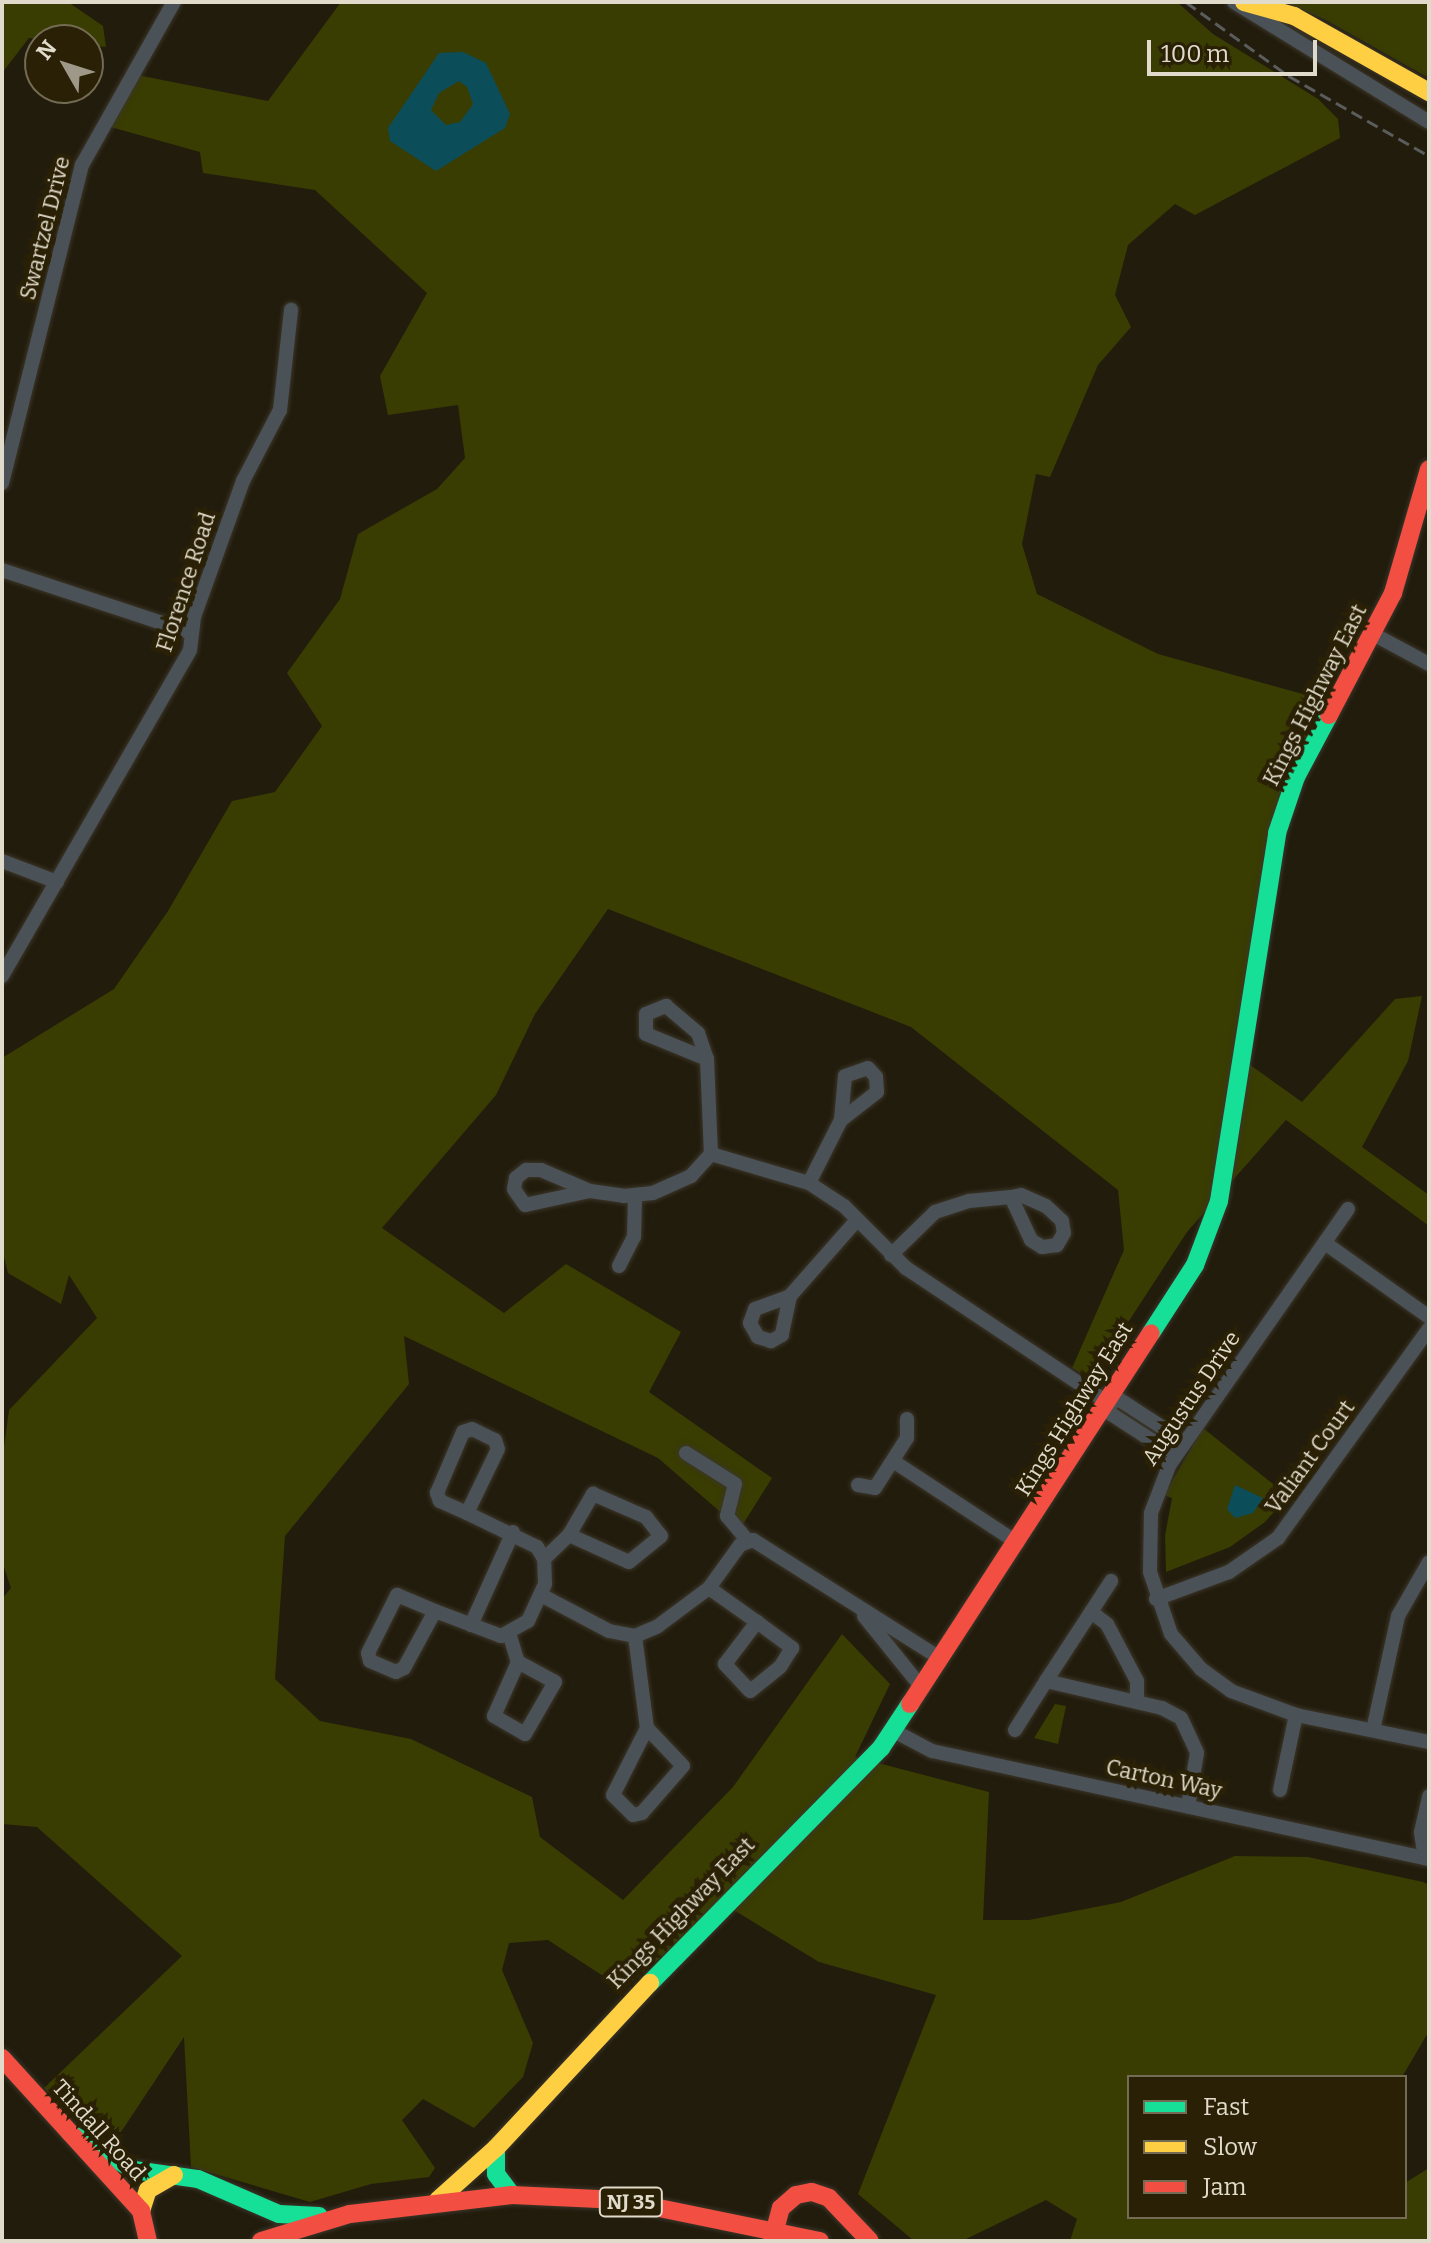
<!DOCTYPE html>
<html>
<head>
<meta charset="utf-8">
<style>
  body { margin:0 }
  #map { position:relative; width:1431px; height:2243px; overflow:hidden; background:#221c0d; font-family:Bitter,serif }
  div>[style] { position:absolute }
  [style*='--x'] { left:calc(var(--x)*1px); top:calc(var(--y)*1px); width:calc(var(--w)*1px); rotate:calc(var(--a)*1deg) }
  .green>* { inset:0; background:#393d02 }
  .water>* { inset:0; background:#0c4d5a }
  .roads { filter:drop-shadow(0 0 2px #3b3629) drop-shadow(0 0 2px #3b3629) }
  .street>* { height:14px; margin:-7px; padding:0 7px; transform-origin:7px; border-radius:7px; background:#4b5257 }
  .fast>* { height:18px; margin:-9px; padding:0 9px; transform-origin:9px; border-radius:9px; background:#16e098 }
  .slow>* { height:18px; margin:-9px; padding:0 9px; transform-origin:9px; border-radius:9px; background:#ffcf43 }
  .jam>* { height:18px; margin:-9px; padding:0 9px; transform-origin:9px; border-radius:9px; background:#f24e42 }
  .rail>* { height:3px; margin-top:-1.5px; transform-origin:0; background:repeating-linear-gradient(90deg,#5a5d5c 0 12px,transparent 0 18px) }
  span { translate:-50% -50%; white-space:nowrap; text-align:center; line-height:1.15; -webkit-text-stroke:8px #2a2005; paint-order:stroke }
  .shield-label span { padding:2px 6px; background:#2a2005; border:2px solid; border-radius:6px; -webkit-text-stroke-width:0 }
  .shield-label { font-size:20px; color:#e1dbcb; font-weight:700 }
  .street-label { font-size:22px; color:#e1dbcb }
  .frame { position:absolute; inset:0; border:4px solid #e1dbcb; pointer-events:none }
  .legend { position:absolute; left:1127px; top:2075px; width:280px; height:144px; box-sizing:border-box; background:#2a2005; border:2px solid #736b54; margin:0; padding:10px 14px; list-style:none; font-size:24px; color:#e1dbcb }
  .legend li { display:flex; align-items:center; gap:16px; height:40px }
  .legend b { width:40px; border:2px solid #736b54 }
  .north { position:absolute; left:24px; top:24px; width:80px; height:80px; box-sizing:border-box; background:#2a2005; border:2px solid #736b54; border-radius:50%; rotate:309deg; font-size:22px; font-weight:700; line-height:32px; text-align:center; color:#e1dbcb }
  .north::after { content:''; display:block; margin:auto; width:28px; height:36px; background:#9e9888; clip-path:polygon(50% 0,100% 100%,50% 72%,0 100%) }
  .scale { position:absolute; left:1147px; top:40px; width:170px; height:36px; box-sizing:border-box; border:4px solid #e1dbcb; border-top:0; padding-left:10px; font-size:24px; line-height:28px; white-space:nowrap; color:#e1dbcb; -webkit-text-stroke:6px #2a2005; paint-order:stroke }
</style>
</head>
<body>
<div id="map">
  <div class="green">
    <i style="clip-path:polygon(2px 2px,68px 2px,103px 26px,106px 47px,88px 45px,88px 40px,29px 38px,2px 73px)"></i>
    <i style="clip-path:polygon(341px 2px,1177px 2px,1213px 34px,1318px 99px,1338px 119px,1340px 138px,1195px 215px,1175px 204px,1128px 245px,1115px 295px,1131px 327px,1098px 365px,1050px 477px,1036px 474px,1022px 544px,1037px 594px,1158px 654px,1332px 702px,1285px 817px,1239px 1057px,1302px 1102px,1395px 999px,1422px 996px,1408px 1061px,1362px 1147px,1429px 1195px,1429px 1226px,1286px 1120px,1187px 1232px,1091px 1379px,1072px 1368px,1124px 1250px,1118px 1190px,911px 1027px,608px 909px,535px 1014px,496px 1095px,382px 1228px,504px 1313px,566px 1264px,681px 1332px,649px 1392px,772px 1478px,740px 1529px,658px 1458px,404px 1336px,409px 1384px,285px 1536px,275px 1679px,320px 1721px,411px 1739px,532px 1797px,540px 1837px,623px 1900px,733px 1787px,842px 1634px,890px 1684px,855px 1757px,989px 1792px,983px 1920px,1029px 1920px,1121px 1902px,1235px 1856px,1308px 1857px,1423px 1882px,1429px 1885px,1429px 2031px,1402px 2077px,1129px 2077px,1129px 2217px,1405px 2217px,1405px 2183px,1429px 2168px,1429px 2241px,1070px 2241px,1077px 2219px,1046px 2200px,962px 2241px,913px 2240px,858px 2194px,936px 1995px,819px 1962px,724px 1904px,623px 1989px,548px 1940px,509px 1943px,502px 1970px,533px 2043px,523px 2077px,474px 2128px,423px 2099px,402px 2120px,435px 2168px,429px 2177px,371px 2184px,310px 2202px,191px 2167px,184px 2037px,121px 2132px,85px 2130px,44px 2088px,182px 1956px,37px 1827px,2px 1824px,2px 1599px,11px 1588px,2px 1561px,2px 1462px,9px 1410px,97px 1318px,69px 1275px,61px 1304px,8px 1273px,2px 1249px,2px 1058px,114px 989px,168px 911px,232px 801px,275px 792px,322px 726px,287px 673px,340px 599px,358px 534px,437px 489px,465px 458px,458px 405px,388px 415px,380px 376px,427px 293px,315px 190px,203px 173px,200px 152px,107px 126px,137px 75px,268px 101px)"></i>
    <i style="clip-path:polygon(1284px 2px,1429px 2px,1429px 78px,1324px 19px)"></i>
    <i style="clip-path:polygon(1203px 1428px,1288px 1496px,1265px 1522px,1230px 1547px,1166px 1572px,1165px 1536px,1172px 1498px,1164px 1495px)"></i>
    <i style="clip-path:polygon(1055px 1704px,1066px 1706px,1058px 1744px,1034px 1738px)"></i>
  </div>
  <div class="water">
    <i style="clip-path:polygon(evenodd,463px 52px,486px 63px,510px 114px,505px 128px,436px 171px,390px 141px,388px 128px,439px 53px,463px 52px,459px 81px,467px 87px,473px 104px,460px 122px,446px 125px,431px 110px,439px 93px,459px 81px)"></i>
    <i style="clip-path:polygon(1235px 1485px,1263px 1498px,1253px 1513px,1235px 1518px,1227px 1509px)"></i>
  </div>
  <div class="roads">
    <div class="street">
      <i style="--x:1234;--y:2;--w:229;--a:31.6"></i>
      <i style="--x:2;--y:483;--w:328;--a:-75.9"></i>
      <i style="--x:82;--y:165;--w:187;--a:-60.6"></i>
      <i style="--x:2;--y:570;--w:198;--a:18.3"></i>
      <i style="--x:1373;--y:634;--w:64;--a:28.2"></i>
      <i style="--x:2;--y:861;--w:59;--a:20.9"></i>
      <i style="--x:2;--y:976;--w:376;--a:-60"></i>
      <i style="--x:190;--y:650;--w:33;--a:-83"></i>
      <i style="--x:194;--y:617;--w:145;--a:-70.2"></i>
      <i style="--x:243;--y:481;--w:80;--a:-62.5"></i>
      <i style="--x:280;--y:410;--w:101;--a:-83.7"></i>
      <i style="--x:666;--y:1006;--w:42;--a:40.2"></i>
      <i style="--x:698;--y:1033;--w:28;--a:71"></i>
      <i style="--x:707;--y:1059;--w:66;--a:-157.7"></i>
      <i style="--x:646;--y:1034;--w:20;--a:-90"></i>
      <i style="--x:646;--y:1014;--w:22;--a:-22"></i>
      <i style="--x:707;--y:1059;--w:95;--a:87.6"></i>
      <i style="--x:868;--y:1068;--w:12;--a:48"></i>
      <i style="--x:876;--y:1077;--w:15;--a:86"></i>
      <i style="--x:877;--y:1092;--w:46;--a:142.1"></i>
      <i style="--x:841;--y:1120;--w:44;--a:-84.8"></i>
      <i style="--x:845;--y:1076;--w:24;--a:-19"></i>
      <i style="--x:711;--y:1154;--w:102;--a:16.5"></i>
      <i style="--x:809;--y:1183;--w:42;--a:33.3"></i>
      <i style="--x:844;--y:1206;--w:88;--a:45"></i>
      <i style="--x:906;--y:1268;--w:242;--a:33.7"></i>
      <i style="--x:526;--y:1170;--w:15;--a:0"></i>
      <i style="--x:541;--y:1170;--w:53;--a:23.2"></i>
      <i style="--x:590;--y:1191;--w:66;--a:167.8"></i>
      <i style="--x:525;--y:1205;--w:19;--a:-125"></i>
      <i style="--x:514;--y:1189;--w:11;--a:-80"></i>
      <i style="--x:516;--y:1178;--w:13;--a:-39"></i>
      <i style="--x:809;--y:1183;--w:71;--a:-63.1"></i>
      <i style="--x:590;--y:1191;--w:34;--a:8"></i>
      <i style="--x:624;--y:1196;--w:29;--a:-6"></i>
      <i style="--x:653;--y:1193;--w:42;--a:-24.1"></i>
      <i style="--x:691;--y:1176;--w:30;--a:-48"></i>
      <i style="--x:1021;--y:1195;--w:27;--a:24"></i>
      <i style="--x:1046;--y:1206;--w:22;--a:43"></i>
      <i style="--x:1062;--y:1221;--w:12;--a:81"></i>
      <i style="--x:1064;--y:1233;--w:14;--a:120"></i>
      <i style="--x:1057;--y:1245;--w:15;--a:172"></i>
      <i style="--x:1042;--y:1247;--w:13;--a:-148"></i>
      <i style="--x:1031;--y:1240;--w:47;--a:-114.9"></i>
      <i style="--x:1011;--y:1197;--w:10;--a:-11"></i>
      <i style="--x:1348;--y:1209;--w:313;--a:124.9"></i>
      <i style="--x:1169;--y:1466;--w:50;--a:111"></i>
      <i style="--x:1151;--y:1513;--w:59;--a:91"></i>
      <i style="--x:1150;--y:1572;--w:65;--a:71.3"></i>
      <i style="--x:1171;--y:1634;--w:46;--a:49.4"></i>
      <i style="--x:1201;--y:1669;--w:37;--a:36"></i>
      <i style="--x:1231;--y:1691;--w:69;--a:20.3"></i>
      <i style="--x:1296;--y:1715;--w:136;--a:11.5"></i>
      <i style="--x:1325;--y:1243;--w:128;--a:35.4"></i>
      <i style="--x:891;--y:1255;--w:62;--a:-44.3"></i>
      <i style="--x:935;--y:1212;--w:36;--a:-18"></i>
      <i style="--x:969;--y:1201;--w:42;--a:-5.4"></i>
      <i style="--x:619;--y:1266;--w:33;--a:-63"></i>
      <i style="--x:634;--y:1237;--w:41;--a:-88.6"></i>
      <i style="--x:790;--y:1296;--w:40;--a:102"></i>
      <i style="--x:782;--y:1335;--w:13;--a:151"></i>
      <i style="--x:771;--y:1341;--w:14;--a:-163"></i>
      <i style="--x:758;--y:1337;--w:16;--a:-120"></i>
      <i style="--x:750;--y:1323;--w:15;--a:-70"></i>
      <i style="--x:755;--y:1309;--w:37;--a:-20"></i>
      <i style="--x:790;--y:1296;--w:101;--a:-48.6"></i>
      <i style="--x:1120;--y:1400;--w:64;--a:32.9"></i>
      <i style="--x:1174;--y:1435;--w:15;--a:67"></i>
      <i style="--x:1180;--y:1449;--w:15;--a:180"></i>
      <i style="--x:1165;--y:1449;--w:64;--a:-147.1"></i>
      <i style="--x:1111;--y:1414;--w:13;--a:-108"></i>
      <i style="--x:1107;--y:1402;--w:13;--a:-9"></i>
      <i style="--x:472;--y:1429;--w:25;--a:26"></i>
      <i style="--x:495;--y:1440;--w:9;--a:72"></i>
      <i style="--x:498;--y:1449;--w:71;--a:115.8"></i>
      <i style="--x:467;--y:1513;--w:30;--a:-156"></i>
      <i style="--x:440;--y:1501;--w:9;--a:-111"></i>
      <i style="--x:437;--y:1493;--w:66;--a:-66.9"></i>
      <i style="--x:463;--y:1432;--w:9;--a:-18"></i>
      <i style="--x:686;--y:1453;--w:58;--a:32.3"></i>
      <i style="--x:735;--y:1484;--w:33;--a:104"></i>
      <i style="--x:727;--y:1516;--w:30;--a:50"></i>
      <i style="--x:893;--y:1461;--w:149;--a:33.3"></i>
      <i style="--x:858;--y:1485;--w:17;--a:10"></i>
      <i style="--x:875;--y:1488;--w:59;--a:-57.4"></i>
      <i style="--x:907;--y:1438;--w:19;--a:-90"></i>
      <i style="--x:593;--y:1494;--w:58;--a:23.5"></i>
      <i style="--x:646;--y:1517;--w:24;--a:52"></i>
      <i style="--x:661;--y:1536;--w:41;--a:140.9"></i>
      <i style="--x:629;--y:1562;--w:66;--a:-155.8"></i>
      <i style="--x:569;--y:1535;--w:48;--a:-59.7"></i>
      <i style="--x:544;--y:1559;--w:35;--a:-44"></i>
      <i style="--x:709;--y:1588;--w:59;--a:35.3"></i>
      <i style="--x:397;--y:1595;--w:41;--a:22.8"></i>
      <i style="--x:435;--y:1611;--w:65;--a:118.5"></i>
      <i style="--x:404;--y:1668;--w:9;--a:153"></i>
      <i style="--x:396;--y:1672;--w:28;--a:-157"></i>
      <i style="--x:370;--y:1661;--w:8;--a:-104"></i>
      <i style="--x:368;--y:1653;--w:65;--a:-63.4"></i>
      <i style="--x:541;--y:1595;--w:77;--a:27.9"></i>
      <i style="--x:609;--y:1631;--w:26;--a:11"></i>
      <i style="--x:635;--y:1636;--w:25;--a:-23"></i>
      <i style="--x:658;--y:1626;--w:64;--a:-36.7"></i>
      <i style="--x:709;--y:1588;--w:53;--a:-54.2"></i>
      <i style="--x:740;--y:1545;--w:14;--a:-21"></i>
      <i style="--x:753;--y:1540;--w:222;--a:32.3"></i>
      <i style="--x:1156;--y:1599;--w:78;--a:-20.3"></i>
      <i style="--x:1229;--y:1572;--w:60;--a:-34.8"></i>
      <i style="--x:1278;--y:1538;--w:258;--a:-54.2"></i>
      <i style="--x:435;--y:1611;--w:71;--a:20.7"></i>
      <i style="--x:501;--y:1636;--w:31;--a:-29"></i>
      <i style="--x:528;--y:1621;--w:41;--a:-65.3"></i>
      <i style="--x:545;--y:1584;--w:25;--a:-92"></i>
      <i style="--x:544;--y:1559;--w:14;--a:-120"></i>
      <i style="--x:537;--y:1547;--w:78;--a:-154.1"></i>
      <i style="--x:1091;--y:1612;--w:37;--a:-57"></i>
      <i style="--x:864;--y:1616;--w:92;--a:51.1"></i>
      <i style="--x:757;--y:1622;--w:44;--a:36.6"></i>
      <i style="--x:792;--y:1648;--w:22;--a:122"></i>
      <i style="--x:780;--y:1667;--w:38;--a:141"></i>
      <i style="--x:750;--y:1691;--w:37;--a:-133"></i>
      <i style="--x:725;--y:1664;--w:53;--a:-52.7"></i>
      <i style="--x:471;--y:1625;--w:102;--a:-65.7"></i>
      <i style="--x:509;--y:1633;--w:30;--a:73"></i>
      <i style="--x:635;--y:1636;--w:93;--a:82.6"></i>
      <i style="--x:518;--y:1662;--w:42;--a:28.4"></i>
      <i style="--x:555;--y:1682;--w:60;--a:120"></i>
      <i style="--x:525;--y:1734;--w:36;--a:-150"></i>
      <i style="--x:494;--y:1716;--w:59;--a:-66"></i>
      <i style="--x:1137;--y:1702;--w:21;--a:-90"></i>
      <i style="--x:1137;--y:1681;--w:64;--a:-117.8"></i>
      <i style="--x:1107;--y:1624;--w:20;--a:-143"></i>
      <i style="--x:1091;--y:1612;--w:82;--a:123.1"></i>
      <i style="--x:1046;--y:1681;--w:119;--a:13.1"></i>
      <i style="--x:1162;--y:1708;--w:21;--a:28"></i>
      <i style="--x:1181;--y:1718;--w:38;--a:65"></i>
      <i style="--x:1197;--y:1753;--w:54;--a:99.6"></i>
      <i style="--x:647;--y:1728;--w:52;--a:46.5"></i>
      <i style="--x:683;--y:1766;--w:62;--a:131.1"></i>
      <i style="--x:642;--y:1813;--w:9;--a:167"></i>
      <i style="--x:633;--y:1815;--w:28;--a:-135"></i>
      <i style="--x:613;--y:1795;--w:75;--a:-63.1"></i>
      <i style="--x:1015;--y:1730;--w:58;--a:-57.7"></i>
      <i style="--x:1373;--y:1730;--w:117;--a:-77.6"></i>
      <i style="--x:1398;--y:1616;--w:62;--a:-60.1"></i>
      <i style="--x:894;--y:1731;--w:43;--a:27.8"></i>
      <i style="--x:932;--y:1751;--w:509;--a:12.26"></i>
      <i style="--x:1280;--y:1790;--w:77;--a:-78"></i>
      <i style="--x:1425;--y:1858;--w:26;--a:-99"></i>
      <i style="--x:1421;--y:1832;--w:37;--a:-77"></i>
    </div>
    <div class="fast">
      <i style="--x:1151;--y:1333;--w:81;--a:-57.1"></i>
      <i style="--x:1195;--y:1265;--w:68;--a:-69.4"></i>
      <i style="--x:1219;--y:1201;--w:373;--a:-81"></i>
      <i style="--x:1277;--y:833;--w:59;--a:-71.3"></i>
      <i style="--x:1296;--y:777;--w:70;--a:-62"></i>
      <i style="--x:650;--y:1983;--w:330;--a:-45.5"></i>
      <i style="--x:881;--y:1748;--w:53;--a:-56.6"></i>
      <i style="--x:70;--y:2133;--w:74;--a:30"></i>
      <i style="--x:134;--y:2170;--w:65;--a:8"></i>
      <i style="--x:198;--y:2179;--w:88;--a:23.4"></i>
      <i style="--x:279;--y:2214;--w:40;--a:2.9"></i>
      <i style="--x:496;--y:2148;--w:26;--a:90"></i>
      <i style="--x:496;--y:2174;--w:26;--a:53"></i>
    </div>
    <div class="slow">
      <i style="--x:1244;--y:2;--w:52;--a:15.6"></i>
      <i style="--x:1294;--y:16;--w:155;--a:29.4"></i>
      <i style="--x:438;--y:2200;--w:78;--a:-41.9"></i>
      <i style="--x:496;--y:2148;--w:226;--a:-47"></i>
      <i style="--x:141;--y:2211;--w:22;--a:-72"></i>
      <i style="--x:148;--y:2190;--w:30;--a:-30"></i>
    </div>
    <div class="jam">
      <i style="--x:1329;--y:715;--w:138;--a:-62.3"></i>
      <i style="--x:1393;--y:593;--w:129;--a:-73.8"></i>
      <i style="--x:910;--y:1704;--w:442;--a:-57"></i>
      <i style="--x:2;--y:2058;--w:207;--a:47.7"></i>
      <i style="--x:141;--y:2211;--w:31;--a:77"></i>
      <i style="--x:261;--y:2241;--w:93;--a:-16.9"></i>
      <i style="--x:350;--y:2214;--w:163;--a:-6.7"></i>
      <i style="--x:512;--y:2195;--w:108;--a:2.7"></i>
      <i style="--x:620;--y:2200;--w:204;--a:11.6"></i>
      <i style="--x:772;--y:2241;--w:34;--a:-75"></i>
      <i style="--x:781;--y:2208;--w:20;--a:-41"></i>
      <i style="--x:796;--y:2195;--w:16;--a:-11"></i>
      <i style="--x:812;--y:2192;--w:18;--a:19"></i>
      <i style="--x:829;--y:2198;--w:59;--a:46.4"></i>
    </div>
  </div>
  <div class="rail">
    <i style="--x:1186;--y:2;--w:127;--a:35.7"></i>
    <i style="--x:1289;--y:76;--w:161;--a:29.7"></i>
  </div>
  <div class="shield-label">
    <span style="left:631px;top:2202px">NJ 35</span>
  </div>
  <div class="street-label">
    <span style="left:45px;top:228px;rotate:-76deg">Swartzel Drive</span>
    <span style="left:186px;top:582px;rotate:-72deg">Florence Road</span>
    <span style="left:1315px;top:695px;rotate:-63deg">Kings Highway East</span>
    <span style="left:1191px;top:1398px;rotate:-56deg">Augustus Drive</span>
    <span style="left:1074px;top:1409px;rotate:-58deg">Kings Highway East</span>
    <span style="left:1310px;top:1457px;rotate:-54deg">Valiant Court</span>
    <span style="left:1164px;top:1779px;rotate:12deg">Carton Way</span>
    <span style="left:681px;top:1913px;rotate:-46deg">Kings Highway East</span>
    <span style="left:99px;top:2130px;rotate:48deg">Tindall Road</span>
  </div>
  <div class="frame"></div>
  <ul class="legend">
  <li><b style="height:10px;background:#16e098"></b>Fast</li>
  <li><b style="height:10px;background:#ffcf43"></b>Slow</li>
  <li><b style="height:10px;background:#f24e42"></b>Jam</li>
  </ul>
  <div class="north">N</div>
  <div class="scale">100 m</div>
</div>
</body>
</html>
